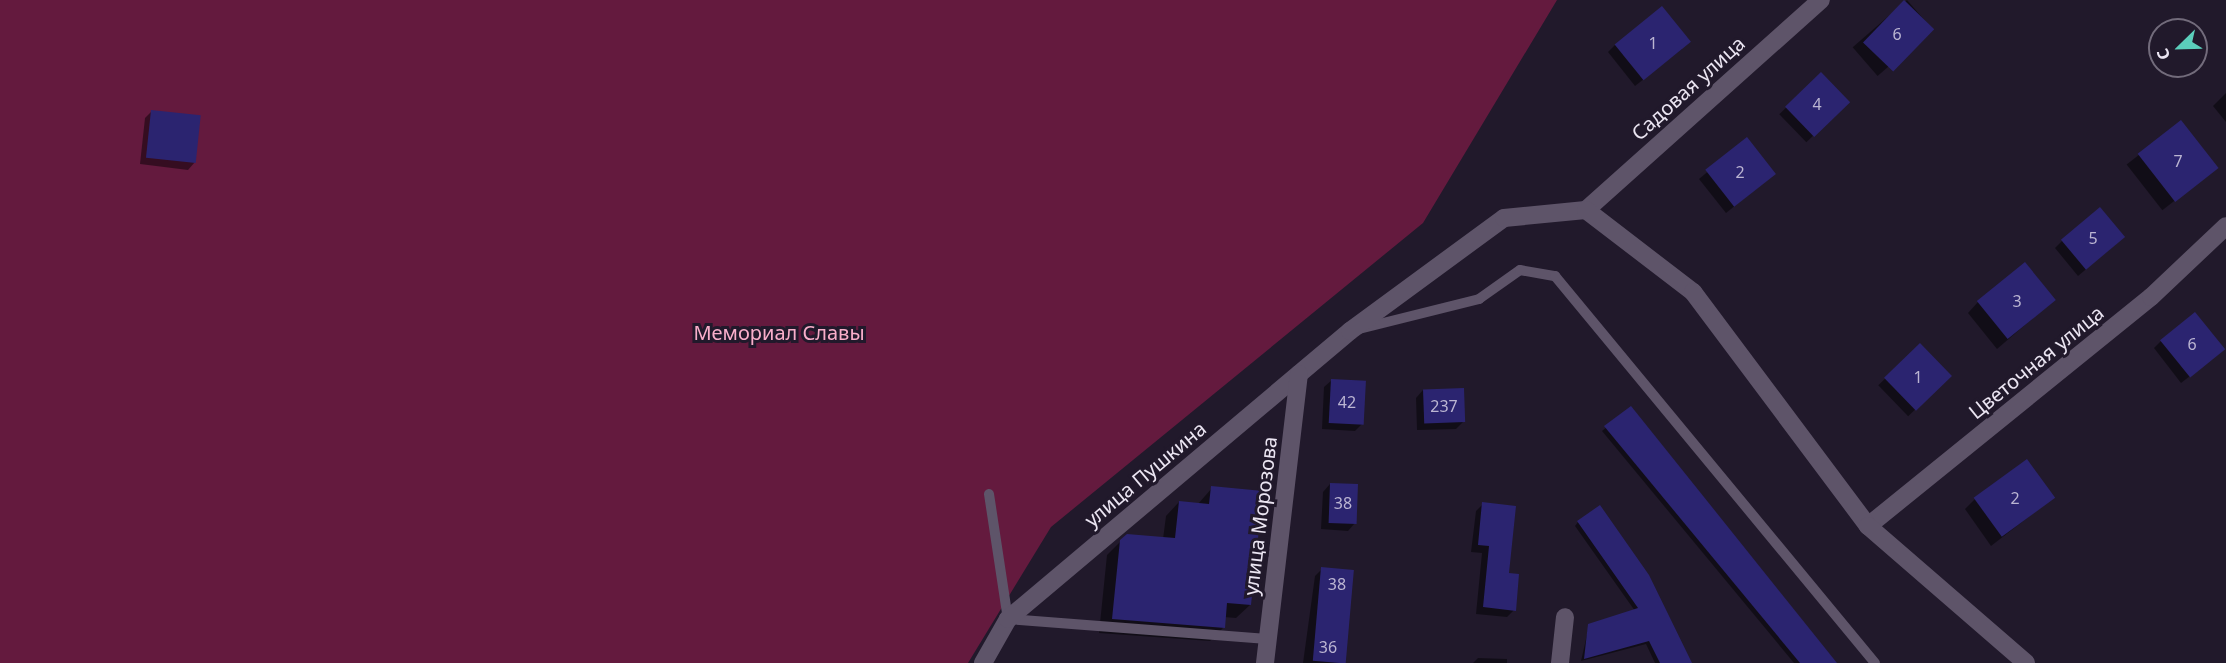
<!DOCTYPE html>
<html>
<head>
<meta charset="utf-8">
<style>
  body { margin:0 }
  #map { position:relative; width:2226px; height:663px; overflow:hidden; background:#21192b; font-family:"Noto Sans",sans-serif }
  div>[style] { position:absolute }
  [style*='--x'] { left:calc(var(--x)*1px); top:calc(var(--y)*1px); width:calc(var(--w)*1px); rotate:calc(var(--a)*1deg) }
  .green>* { inset:0; background:#641a3e }
  .shadow>* { inset:0; background:#0007; transform-origin:0 0 }
  .building>* { inset:0; background:#2b2470; transform-origin:0 0 }
  .lane>* { height:10px; margin:-5px; padding:0 5px; transform-origin:5px; border-radius:5px; background:#5e5469 }
  .street>* { height:18px; margin:-9px; padding:0 9px; transform-origin:9px; border-radius:9px; background:#5e5469 }
  span { translate:-50% -50%; white-space:nowrap; text-align:center; line-height:1.15; -webkit-text-stroke:6px #21192b; paint-order:stroke }
  .number-label { font-size:16px; color:#bbb5d2 }
  .number-label span { -webkit-text-stroke-width:0 }
  .street-label { font-size:20px; color:#ebe5f2 }
  .park-label { font-size:20px; color:#f9aeca }
  .north { position:absolute; left:2148px; top:18px; width:60px; height:60px; box-sizing:border-box; background:#21192b; border:2px solid #726b7b; border-radius:50%; rotate:247deg; font-size:16px; font-weight:700; line-height:24px; text-align:center; color:#ebe5f2 }
  .north::after { content:''; display:block; margin:auto; width:21px; height:27px; background:#5bcebb; clip-path:polygon(50% 0,100% 100%,50% 72%,0 100%) }
</style>
</head>
<body>
<div id="map">
  <div class="green">
    <i style="clip-path:polygon(0 0,1557px 0,1423px 223px,1051px 527px,968px 663px,0 663px)"></i>
  </div>
  <div class="shadow">
    <i style="left:1907px;top:0;width:38px;height:72px;rotate:49deg"></i>
    <i style="clip-path:polygon(1615px 45px,1682px 49px,1635px 86px,1608px 52px)"></i>
    <i style="left:1821px;top:74px;width:39px;height:58px;rotate:46deg"></i>
    <i style="clip-path:polygon(2226px 93px,2226px 122px,2213px 106px)"></i>
    <i style="clip-path:polygon(152px 111px,195px 162px,188px 170px,140px 164px,145px 118px)"></i>
    <i style="left:2181px;top:122px;width:58px;height:69px;rotate:52deg"></i>
    <i style="clip-path:polygon(1747px 139px,1767px 180px,1726px 213px,1699px 179px)"></i>
    <i style="clip-path:polygon(2062px 241px,2116px 244px,2078px 276px,2055px 248px)"></i>
    <i style="clip-path:polygon(2054px 300px,1997px 349px,1968px 313px,1978px 302px)"></i>
    <i style="clip-path:polygon(2161px 341px,2216px 356px,2181px 383px,2154px 348px)"></i>
    <i style="left:1920px;top:345px;width:43px;height:58px;rotate:46deg"></i>
    <i style="clip-path:polygon(1332px 380px,1362px 424px,1355px 431px,1322px 429px,1324px 387px)"></i>
    <i style="clip-path:polygon(1423px 390px,1463px 422px,1456px 429px,1417px 430px,1416px 398px)"></i>
    <i style="clip-path:polygon(1630px 408px,1835px 663px,1794px 663px,1602px 431px)"></i>
    <i style="clip-path:polygon(1330px 484px,1355px 523px,1348px 531px,1321px 529px,1323px 492px)"></i>
    <i style="clip-path:polygon(1212px 488px,1250px 605px,1236px 618px,1224px 617px,1223px 628px,1210px 641px,1099px 633px,1107px 555px,1121px 541px,1163px 539px,1166px 516px,1179px 502px,1198px 504px)"></i>
    <i style="clip-path:polygon(2053px 498px,1991px 546px,1965px 509px,1975px 499px)"></i>
    <i style="clip-path:polygon(1483px 504px,1507px 574px,1514px 610px,1507px 617px,1476px 614px,1482px 553px,1471px 552px,1476px 511px)"></i>
    <i style="clip-path:polygon(1578px 522px,1691px 663px,1655px 663px,1646px 644px,1581px 661px,1589px 626px,1635px 611px,1575px 526px)"></i>
    <i style="clip-path:polygon(1322px 569px,1342px 662px,1341px 663px,1303px 663px,1315px 576px)"></i>
    <i style="clip-path:polygon(1478px 658px,1507px 659px,1507px 663px,1473px 663px)"></i>
  </div>
  <div class="building">
    <i style="left:1904px;top:0;width:42px;height:59px;rotate:44deg"></i>
    <i style="left:1662px;top:6px;width:46px;height:61px;rotate:51deg"></i>
    <i style="left:1821px;top:72px;width:42px;height:50px;rotate:46deg"></i>
    <i style="left:151px;top:110px;width:50px;height:48px;rotate:6deg"></i>
    <i style="left:2181px;top:120px;width:61px;height:55px;rotate:52deg"></i>
    <i style="left:1747px;top:137px;width:47px;height:53px;rotate:52deg"></i>
    <i style="left:2100px;top:207px;width:39px;height:51px;rotate:50deg"></i>
    <i style="left:2025px;top:262px;width:49px;height:62px;rotate:51deg"></i>
    <i style="left:2195px;top:312px;width:48px;height:45px;rotate:51deg"></i>
    <i style="left:1920px;top:343px;width:46px;height:50px;rotate:46deg"></i>
    <i style="left:1331px;top:379px;width:35px;height:44px;rotate:3deg"></i>
    <i style="left:1464px;top:388px;width:34px;height:41px;rotate:88deg"></i>
    <i style="clip-path:polygon(1631px 406px,1837px 663px,1800px 663px,1604px 426px)"></i>
    <i style="left:2027px;top:459px;width:48px;height:66px;rotate:54deg"></i>
    <i style="left:1330px;top:483px;width:28px;height:40px;rotate:2deg"></i>
    <i style="clip-path:polygon(1211px 486px,1263px 491px,1251px 605px,1227px 603px,1225px 628px,1112px 619px,1120px 540px,1127px 534px,1175px 538px,1179px 501px,1209px 504px)"></i>
    <i style="clip-path:polygon(1482px 502px,1516px 506px,1509px 573px,1519px 574px,1516px 611px,1483px 607px,1489px 546px,1478px 545px)"></i>
    <i style="clip-path:polygon(1600px 505px,1649px 575px,1692px 663px,1660px 663px,1649px 641px,1584px 659px,1588px 624px,1638px 608px,1577px 521px)"></i>
    <i style="left:1321px;top:567px;width:33px;height:94px;rotate:5deg"></i>
  </div>
  <div class="lane">
    <i style="--x:1359;--y:329;--w:124;--a:-14"></i>
    <i style="--x:1479;--y:299;--w:50;--a:-35.3"></i>
    <i style="--x:1520;--y:270;--w:36;--a:10"></i>
    <i style="--x:1555;--y:276;--w:502;--a:50.41"></i>
    <i style="--x:989;--y:494;--w:126;--a:81.4"></i>
    <i style="--x:1008;--y:619;--w:260;--a:4.4"></i>
  </div>
  <div class="street">
    <i style="--x:1586;--y:210;--w:315;--a:-41.8"></i>
    <i style="--x:1868;--y:526;--w:364;--a:-39"></i>
    <i style="--x:2151;--y:297;--w:103;--a:-43.4"></i>
    <i style="--x:983;--y:663;--w:51;--a:-60.4"></i>
    <i style="--x:1008;--y:619;--w:447;--a:-40.1"></i>
    <i style="--x:1350;--y:331;--w:191;--a:-36.3"></i>
    <i style="--x:1504;--y:218;--w:82;--a:-5.6"></i>
    <i style="--x:1586;--y:210;--w:135;--a:37.5"></i>
    <i style="--x:1693;--y:292;--w:292;--a:53.2"></i>
    <i style="--x:1868;--y:526;--w:209;--a:40.9"></i>
    <i style="--x:1265;--y:663;--w:291;--a:-83.3"></i>
    <i style="--x:1560;--y:663;--w:46;--a:-83.8"></i>
  </div>
  <div class="number-label">
    <span style="left:1897px;top:34px">6</span>
    <span style="left:1653px;top:43px">1</span>
    <span style="left:1817px;top:104px">4</span>
    <span style="left:2178px;top:161px">7</span>
    <span style="left:1740px;top:172px">2</span>
    <span style="left:2093px;top:238px">5</span>
    <span style="left:2017px;top:301px">3</span>
    <span style="left:2192px;top:344px">6</span>
    <span style="left:1918px;top:377px">1</span>
    <span style="left:1347px;top:402px">42</span>
    <span style="left:1444px;top:406px">237</span>
    <span style="left:2015px;top:498px">2</span>
    <span style="left:1343px;top:503px">38</span>
    <span style="left:1337px;top:584px">38</span>
    <span style="left:1328px;top:647px">36</span>
  </div>
  <div class="street-label">
    <span style="left:1688px;top:88px;rotate:-42deg">Садовая улица</span>
    <span style="left:2036px;top:362px;rotate:-39deg">Цветочная улица</span>
    <span style="left:1145px;top:474px;rotate:-40deg">улица Пушкина</span>
    <span style="left:1260px;top:516px;rotate:-83deg">улица Морозова</span>
  </div>
  <div class="park-label">
    <span style="left:779px;top:332px">Мемориал Славы</span>
  </div>
  <div class="north">С</div>
</div>
</body>
</html>
